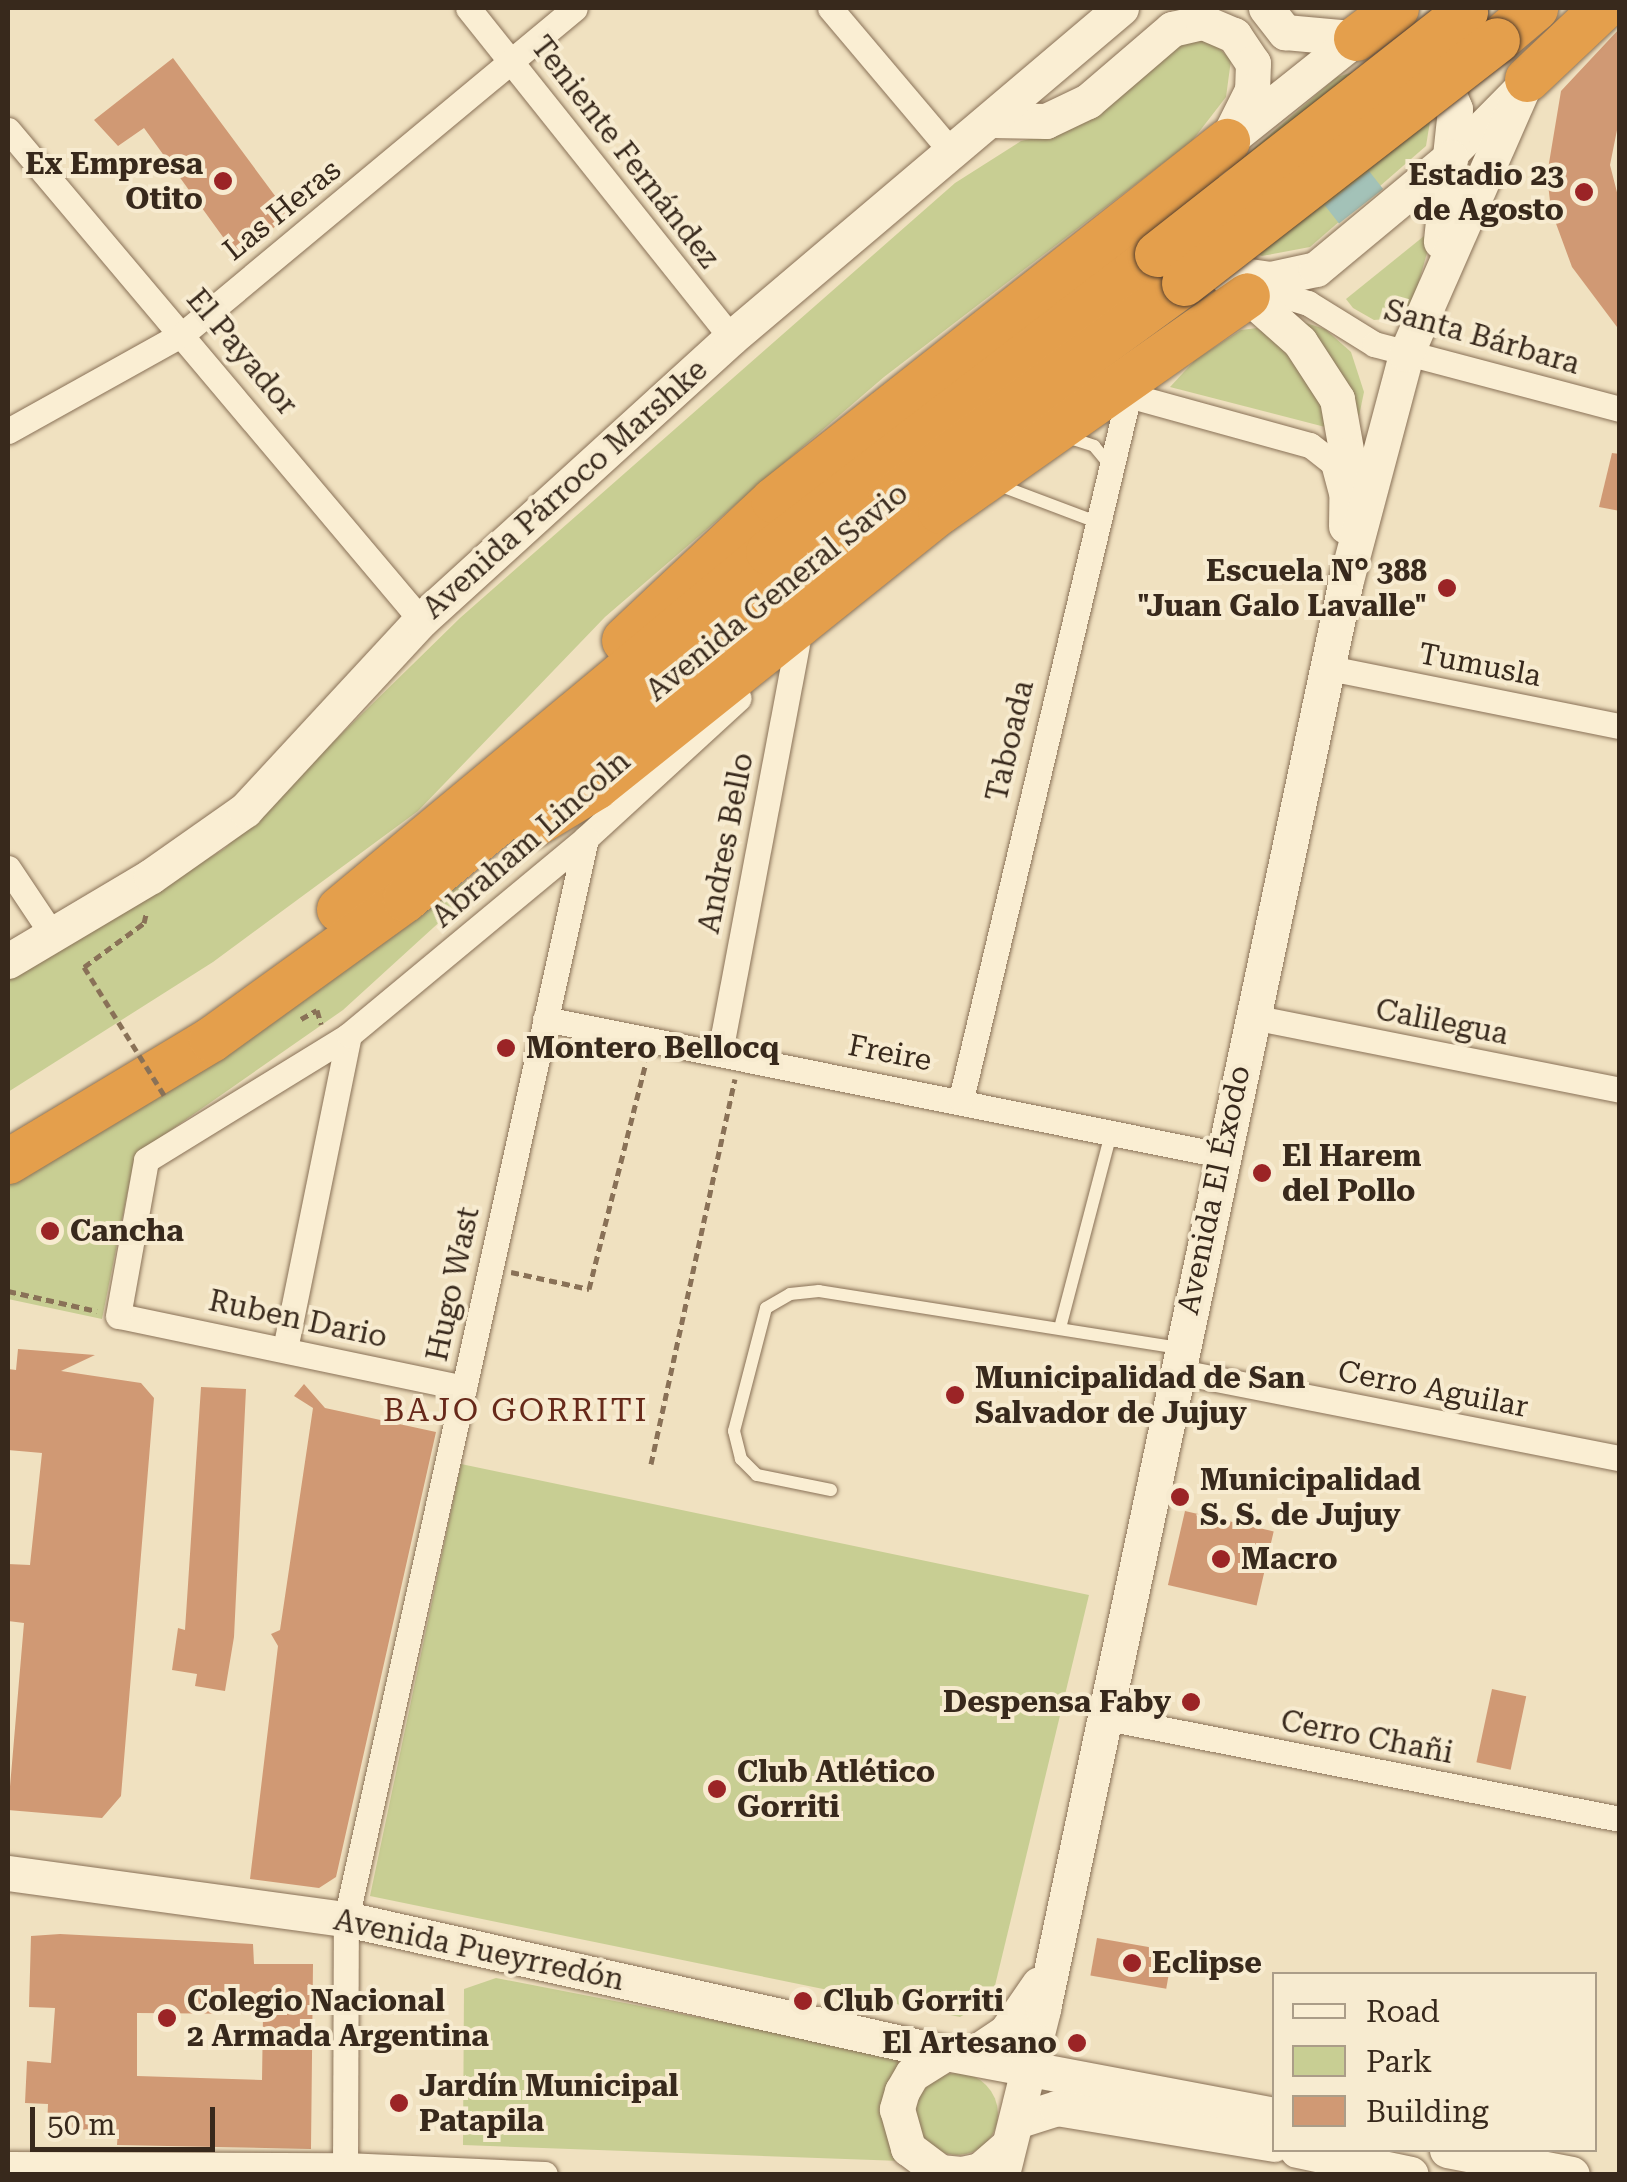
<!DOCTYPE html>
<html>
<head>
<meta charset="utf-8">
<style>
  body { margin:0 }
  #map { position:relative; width:1627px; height:2182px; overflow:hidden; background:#f0e1c0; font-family:"Roboto Serif",serif }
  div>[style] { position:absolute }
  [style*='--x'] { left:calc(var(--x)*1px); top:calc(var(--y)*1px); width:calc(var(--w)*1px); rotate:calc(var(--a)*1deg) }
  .green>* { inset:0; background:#c8ce93 }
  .round { border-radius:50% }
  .water>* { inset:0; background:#a3c2b8; transform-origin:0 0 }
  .building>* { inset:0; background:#d09974; transform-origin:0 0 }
  .path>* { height:5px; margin-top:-2.5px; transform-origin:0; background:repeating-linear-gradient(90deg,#897157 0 8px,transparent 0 13px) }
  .roads { filter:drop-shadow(0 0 2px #897157) drop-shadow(0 0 2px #897157) }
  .service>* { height:12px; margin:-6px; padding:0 6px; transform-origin:6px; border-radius:6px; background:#faeed3 }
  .minor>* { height:25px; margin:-12.5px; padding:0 12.5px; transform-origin:12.5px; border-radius:12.5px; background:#faeed3 }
  .tertiary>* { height:30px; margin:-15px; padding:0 15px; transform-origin:15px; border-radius:15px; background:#faeed3 }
  .secondary>* { height:35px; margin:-17.5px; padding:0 17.5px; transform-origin:17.5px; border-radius:17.5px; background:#faeed3 }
  .motorway>* { height:45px; margin:-22.5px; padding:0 22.5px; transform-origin:22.5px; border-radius:22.5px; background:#e49f4c }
  .path-bridge>* { height:5px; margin-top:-2.5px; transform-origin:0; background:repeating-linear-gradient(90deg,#897157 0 8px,transparent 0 13px) }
  .bridges { filter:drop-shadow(0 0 2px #573f2c) drop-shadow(0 0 2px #573f2c) }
  .motorway-bridge>* { height:45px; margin:-22.5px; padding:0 22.5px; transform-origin:22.5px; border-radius:22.5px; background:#e49f4c }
  .dots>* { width:28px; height:28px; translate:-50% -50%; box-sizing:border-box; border:5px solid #f7ebd0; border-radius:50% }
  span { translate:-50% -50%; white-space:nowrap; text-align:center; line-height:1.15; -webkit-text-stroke:8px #f7ebd0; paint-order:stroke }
  .street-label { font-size:30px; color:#38291c }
  .poi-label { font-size:30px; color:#38291c; font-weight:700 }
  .right { translate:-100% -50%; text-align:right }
  .left { translate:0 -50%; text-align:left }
  .neighbourhood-label { font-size:32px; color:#67291a; letter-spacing:2.5px }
  .frame { position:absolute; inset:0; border:10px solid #38291c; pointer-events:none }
  .legend { position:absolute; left:1272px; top:1972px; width:325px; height:180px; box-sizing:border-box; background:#f7ebd0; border:2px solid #ab9d88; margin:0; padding:12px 18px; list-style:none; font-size:30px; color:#38291c }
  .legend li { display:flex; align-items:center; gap:20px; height:50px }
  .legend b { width:50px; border:2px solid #ab9d88 }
  .scale { position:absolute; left:30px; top:2107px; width:185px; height:45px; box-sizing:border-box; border:5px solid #38291c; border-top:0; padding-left:12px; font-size:30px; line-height:35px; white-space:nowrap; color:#38291c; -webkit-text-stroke:8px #f7ebd0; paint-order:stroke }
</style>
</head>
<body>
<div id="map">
  <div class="green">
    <i style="clip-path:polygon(1207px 36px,1231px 60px,1226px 97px,1192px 141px,884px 377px,605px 617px,418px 811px,213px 962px,8px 1092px,8px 978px,224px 849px,460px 618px,955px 183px,1021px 141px,1066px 131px,1182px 39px)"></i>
    <i style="clip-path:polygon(1381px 64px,1433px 103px,1426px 146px,1310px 247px,1262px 256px,1239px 246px,1237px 163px,1337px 77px)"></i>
    <i style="clip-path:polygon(1434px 228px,1409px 317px,1374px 320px,1353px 308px,1346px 299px)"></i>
    <i style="clip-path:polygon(1293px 319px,1325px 329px,1351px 352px,1364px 392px,1359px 416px)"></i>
    <i style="clip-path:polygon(1257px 328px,1280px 344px,1330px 417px,1329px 428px,1170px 387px,1195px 360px,1241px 330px)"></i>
    <i style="clip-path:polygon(514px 854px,343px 1010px,135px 1155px,102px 1319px,8px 1299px,8px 1174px,373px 935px)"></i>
    <i style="clip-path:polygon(461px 1464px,1089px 1595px,992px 1998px,960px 2017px,370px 1896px)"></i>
    <i style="clip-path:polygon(496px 1978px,909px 2058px,901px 2161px,463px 2145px,464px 1989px)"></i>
    <i class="round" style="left:916px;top:2073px;width:82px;height:82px"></i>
  </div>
  <div class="water">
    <i style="left:1369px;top:171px;width:23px;height:56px;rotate:52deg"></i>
  </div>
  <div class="building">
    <i style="clip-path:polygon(1620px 28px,1620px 115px,1610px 165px,1620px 204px,1620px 331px,1572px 267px,1551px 210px,1547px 175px,1561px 91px)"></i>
    <i style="clip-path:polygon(173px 58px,290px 216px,236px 255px,144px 128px,118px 146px,94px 120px)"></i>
    <i style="clip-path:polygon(1612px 453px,1620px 454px,1620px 511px,1599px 507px)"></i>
    <i style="clip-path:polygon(18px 1349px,95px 1355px,61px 1371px,141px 1383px,154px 1398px,121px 1796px,102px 1818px,8px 1810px,24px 1623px,8px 1621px,8px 1564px,30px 1565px,42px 1453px,8px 1450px,8px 1369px,16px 1370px)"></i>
    <i style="clip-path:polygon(304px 1384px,325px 1408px,436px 1432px,336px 1877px,319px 1888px,250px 1879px,278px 1646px,271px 1634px,280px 1630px,313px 1408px,294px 1396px)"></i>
    <i style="clip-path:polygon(201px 1387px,246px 1389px,234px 1637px,225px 1691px,195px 1686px,197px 1674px,172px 1670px,178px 1628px,185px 1630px)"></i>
    <i style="left:1185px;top:1511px;width:91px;height:76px;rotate:13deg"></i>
    <i style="left:1492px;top:1689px;width:35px;height:75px;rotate:12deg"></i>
    <i style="clip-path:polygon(evenodd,60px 1934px,253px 1944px,254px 1964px,313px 1964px,311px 2149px,117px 2145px,118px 2130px,47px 2129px,48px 2104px,25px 2103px,27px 2061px,51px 2063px,55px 2008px,29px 2007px,31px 1936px,60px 1934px,137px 2013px,263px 2014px,262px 2080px,137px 2076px,137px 2013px)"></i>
    <i style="left:1097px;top:1938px;width:77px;height:38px;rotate:10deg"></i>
  </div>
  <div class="path">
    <i style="--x:84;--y:967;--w:74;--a:-36.3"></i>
    <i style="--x:144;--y:923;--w:9;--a:-77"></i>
    <i style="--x:301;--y:1019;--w:18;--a:-29"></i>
    <i style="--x:317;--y:1010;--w:15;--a:74"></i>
    <i style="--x:511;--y:1272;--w:80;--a:12.3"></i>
    <i style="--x:589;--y:1289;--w:234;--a:-75.9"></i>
    <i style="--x:8;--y:1291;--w:91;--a:12.7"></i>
    <i style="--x:651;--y:1464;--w:394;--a:-77.7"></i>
  </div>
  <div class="roads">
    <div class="service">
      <i style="--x:1064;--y:436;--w:32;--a:18"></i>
      <i style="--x:1094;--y:446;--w:23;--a:50"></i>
      <i style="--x:996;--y:484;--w:105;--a:20.7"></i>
      <i style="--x:1060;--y:1328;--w:202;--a:-75.3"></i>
      <i style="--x:831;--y:1490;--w:76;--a:-168.5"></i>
      <i style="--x:757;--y:1475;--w:23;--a:-135"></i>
      <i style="--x:741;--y:1459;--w:29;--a:-104"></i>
      <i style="--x:734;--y:1431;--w:127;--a:-75.4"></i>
      <i style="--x:766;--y:1308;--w:28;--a:-30"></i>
      <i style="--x:790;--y:1294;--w:29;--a:-6"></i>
      <i style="--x:819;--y:1291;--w:365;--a:9"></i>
    </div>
    <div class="minor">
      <i style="--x:468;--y:8;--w:422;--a:51.4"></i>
      <i style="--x:830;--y:8;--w:187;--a:49.8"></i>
      <i style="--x:8;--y:130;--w:641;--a:49.87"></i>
      <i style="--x:1248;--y:285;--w:63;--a:16.7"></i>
      <i style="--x:1308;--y:303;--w:78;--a:31.8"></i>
      <i style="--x:1374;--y:344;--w:254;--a:14.8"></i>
      <i style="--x:1117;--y:392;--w:200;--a:15.4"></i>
      <i style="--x:1310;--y:445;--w:29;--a:38"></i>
      <i style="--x:1333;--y:463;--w:30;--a:75"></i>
      <i style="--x:8;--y:431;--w:201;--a:-29.1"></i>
      <i style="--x:184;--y:333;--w:508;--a:-39.73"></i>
      <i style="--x:1329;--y:668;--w:297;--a:11.3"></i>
      <i style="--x:8;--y:868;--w:79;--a:56.3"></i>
      <i style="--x:1252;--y:1017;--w:375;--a:11.2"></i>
      <i style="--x:545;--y:1019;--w:690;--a:11.38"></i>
      <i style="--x:720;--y:1052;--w:414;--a:-79.3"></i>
      <i style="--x:961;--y:1099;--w:721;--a:-76.6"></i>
      <i style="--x:285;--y:1349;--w:320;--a:-78.5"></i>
      <i style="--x:1175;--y:1371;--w:453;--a:11.1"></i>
      <i style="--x:464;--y:1388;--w:353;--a:-168.2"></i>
      <i style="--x:118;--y:1316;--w:158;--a:-79.8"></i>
      <i style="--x:146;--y:1160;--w:238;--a:-31.6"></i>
      <i style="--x:349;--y:1035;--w:308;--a:-39.7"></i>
      <i style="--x:586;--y:838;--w:207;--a:-42.5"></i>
      <i style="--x:1102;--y:1717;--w:528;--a:11.14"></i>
      <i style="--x:8;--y:2164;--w:337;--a:0.2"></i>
      <i style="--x:345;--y:2165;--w:200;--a:2.6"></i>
      <i style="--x:345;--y:2174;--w:255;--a:-89.8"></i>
      <i style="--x:346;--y:1919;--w:1107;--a:-77.48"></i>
    </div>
    <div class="tertiary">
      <i style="--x:1451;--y:157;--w:97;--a:-45.4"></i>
    </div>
    <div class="secondary">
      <i style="--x:1266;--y:8;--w:31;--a:52"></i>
      <i style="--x:1285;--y:32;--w:77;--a:5.2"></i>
      <i style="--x:1434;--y:59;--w:54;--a:67.2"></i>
      <i style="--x:1455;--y:109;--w:133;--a:96.1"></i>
      <i style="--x:991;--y:120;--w:55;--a:1"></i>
      <i style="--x:1046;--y:121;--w:47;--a:-25.5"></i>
      <i style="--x:1088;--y:101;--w:111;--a:-40.6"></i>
      <i style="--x:1172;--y:29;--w:32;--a:-13"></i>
      <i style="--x:1203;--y:22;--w:34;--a:23"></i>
      <i style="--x:1234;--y:35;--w:34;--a:56"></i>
      <i style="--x:1253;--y:63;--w:27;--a:92"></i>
      <i style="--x:1252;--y:90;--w:47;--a:116.6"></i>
      <i style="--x:1213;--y:160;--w:24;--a:-54"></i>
      <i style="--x:1227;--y:141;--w:165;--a:-38.6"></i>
      <i style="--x:1222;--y:272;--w:49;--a:8.3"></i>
      <i style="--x:1270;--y:279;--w:47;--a:-12.3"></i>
      <i style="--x:1316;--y:269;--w:175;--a:-39.7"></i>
      <i style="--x:1228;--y:278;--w:96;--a:41.6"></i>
      <i style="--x:1300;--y:342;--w:68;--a:57"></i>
      <i style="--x:1337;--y:399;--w:57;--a:79.9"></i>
      <i style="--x:1347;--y:455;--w:71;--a:90.8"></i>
      <i style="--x:8;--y:961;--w:166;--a:-30.7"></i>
      <i style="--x:151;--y:876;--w:115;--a:-35.1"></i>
      <i style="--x:245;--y:810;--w:259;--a:-47.2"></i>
      <i style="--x:421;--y:620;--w:419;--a:-42.3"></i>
      <i style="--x:731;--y:338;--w:511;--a:-40.24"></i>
      <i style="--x:8;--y:1873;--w:341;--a:7.8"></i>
      <i style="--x:346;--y:1919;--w:615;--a:12.59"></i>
      <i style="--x:946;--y:2053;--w:334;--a:10.7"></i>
      <i style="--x:946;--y:2053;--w:40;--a:148"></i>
      <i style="--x:912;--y:2074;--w:20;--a:120"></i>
      <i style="--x:902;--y:2091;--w:19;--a:106"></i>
      <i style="--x:897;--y:2109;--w:41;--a:74.2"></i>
      <i style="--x:908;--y:2148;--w:40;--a:37"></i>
      <i style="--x:940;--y:2172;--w:21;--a:5"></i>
      <i style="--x:961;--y:2174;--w:19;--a:-12"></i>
      <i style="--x:980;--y:2170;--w:37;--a:-41"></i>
      <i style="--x:970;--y:2056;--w:43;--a:-33.7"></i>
      <i style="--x:1006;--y:2032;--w:58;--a:-55.5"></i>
      <i style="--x:1016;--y:2121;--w:43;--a:-17.6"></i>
      <i style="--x:1057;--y:2108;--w:220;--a:9.4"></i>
      <i style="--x:1297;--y:2150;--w:116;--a:11.9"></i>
      <i style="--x:1447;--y:2150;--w:127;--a:10.9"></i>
      <i style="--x:1002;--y:2174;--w:170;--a:-76"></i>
      <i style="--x:1043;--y:2009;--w:1461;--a:-78.03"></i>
      <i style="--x:1346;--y:580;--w:234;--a:-75.1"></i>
      <i style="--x:1406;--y:354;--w:300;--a:-66.3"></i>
    </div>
    <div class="motorway">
      <i style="--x:1356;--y:38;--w:50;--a:-36.9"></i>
      <i style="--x:1497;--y:40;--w:50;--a:-40.1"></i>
      <i style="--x:1527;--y:79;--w:103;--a:-43.4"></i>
      <i style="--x:624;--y:640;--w:204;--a:-43.2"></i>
      <i style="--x:773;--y:500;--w:579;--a:-38.34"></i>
      <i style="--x:532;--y:825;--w:74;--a:-31.1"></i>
      <i style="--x:595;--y:787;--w:442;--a:-38.7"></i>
      <i style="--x:940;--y:511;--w:375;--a:-35.1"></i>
      <i style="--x:339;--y:909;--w:558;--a:-39.77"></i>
      <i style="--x:768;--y:552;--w:490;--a:-37.5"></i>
      <i style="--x:8;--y:1161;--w:237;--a:-31"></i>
      <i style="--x:211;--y:1039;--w:239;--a:-35.8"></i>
      <i style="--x:405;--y:899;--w:629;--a:-39.58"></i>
      <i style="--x:890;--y:498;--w:364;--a:-36.2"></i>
    </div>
  </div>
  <div class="path-bridge">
    <i style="--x:84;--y:967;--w:155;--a:58"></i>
  </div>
  <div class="bridges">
    <div class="motorway-bridge">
      <i style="--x:1157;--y:254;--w:392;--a:-38.2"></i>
      <i style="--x:1184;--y:283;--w:396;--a:-37.8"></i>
    </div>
  </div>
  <div class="dots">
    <i style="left:223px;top:181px;background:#9b2426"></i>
    <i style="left:1584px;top:192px;background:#9b2426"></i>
    <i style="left:1447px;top:588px;background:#9b2426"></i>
    <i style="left:506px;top:1048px;background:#9b2426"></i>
    <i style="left:1262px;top:1173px;background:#9b2426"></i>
    <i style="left:50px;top:1231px;background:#9b2426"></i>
    <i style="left:955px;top:1395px;background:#9b2426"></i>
    <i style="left:1180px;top:1497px;background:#9b2426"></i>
    <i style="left:1221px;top:1559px;background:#9b2426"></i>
    <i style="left:1191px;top:1702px;background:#9b2426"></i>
    <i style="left:717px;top:1789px;background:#9b2426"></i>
    <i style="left:1132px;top:1963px;background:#9b2426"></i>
    <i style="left:803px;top:2001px;background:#9b2426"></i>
    <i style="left:167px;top:2018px;background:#9b2426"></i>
    <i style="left:1077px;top:2043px;background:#9b2426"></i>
    <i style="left:399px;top:2103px;background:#9b2426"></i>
  </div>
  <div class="street-label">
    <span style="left:625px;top:152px;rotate:52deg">Teniente Fernández</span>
    <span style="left:282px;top:210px;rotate:-39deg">Las Heras</span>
    <span style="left:1482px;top:337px;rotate:16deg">Santa Bárbara</span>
    <span style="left:242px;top:352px;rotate:50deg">El Payador</span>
    <span style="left:565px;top:489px;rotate:-42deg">Avenida Párroco Marshke</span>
    <span style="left:777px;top:592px;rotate:-39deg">Avenida General Savio</span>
    <span style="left:1480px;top:665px;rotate:11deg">Tumusla</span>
    <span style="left:1010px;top:741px;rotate:-77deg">Taboada</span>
    <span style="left:531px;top:839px;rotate:-41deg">Abraham Lincoln</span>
    <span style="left:726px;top:843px;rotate:-79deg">Andres Bello</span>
    <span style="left:1442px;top:1022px;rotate:11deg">Calilegua</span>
    <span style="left:890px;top:1053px;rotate:11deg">Freire</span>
    <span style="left:1214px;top:1190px;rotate:-78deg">Avenida El Éxodo</span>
    <span style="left:453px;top:1284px;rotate:-78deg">Hugo Wast</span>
    <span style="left:298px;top:1319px;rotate:12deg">Ruben Dario</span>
    <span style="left:1433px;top:1389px;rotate:11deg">Cerro Aguilar</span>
    <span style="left:1367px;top:1737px;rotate:11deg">Cerro Chañi</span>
    <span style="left:479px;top:1950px;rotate:12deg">Avenida Pueyrredón</span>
  </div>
  <div class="poi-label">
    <span class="right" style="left:203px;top:181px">Ex Empresa<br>Otito</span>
    <span class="right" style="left:1564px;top:192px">Estadio 23<br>de Agosto</span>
    <span class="right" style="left:1427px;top:588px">Escuela N° 388<br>"Juan Galo Lavalle"</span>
    <span class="left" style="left:526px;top:1048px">Montero Bellocq</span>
    <span class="left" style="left:1282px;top:1173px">El Harem<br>del Pollo</span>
    <span class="left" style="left:70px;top:1231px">Cancha</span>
    <span class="left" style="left:975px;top:1395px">Municipalidad de San<br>Salvador de Jujuy</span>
    <span class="left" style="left:1200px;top:1497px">Municipalidad<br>S. S. de Jujuy</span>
    <span class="left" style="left:1241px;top:1559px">Macro</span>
    <span class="right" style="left:1171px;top:1702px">Despensa Faby</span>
    <span class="left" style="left:737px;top:1789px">Club Atlético<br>Gorriti</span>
    <span class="left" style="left:1152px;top:1963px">Eclipse</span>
    <span class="left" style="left:187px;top:2018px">Colegio Nacional<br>2 Armada Argentina</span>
    <span class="left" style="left:823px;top:2001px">Club Gorriti</span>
    <span class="right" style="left:1057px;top:2043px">El Artesano</span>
    <span class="left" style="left:419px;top:2103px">Jardín Municipal<br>Patapila</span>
  </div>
  <div class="neighbourhood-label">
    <span style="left:516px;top:1410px">BAJO GORRITI</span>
  </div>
  <div class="frame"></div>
  <ul class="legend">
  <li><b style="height:12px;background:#faeed3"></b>Road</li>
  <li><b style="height:28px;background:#c8ce93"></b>Park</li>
  <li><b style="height:28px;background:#d09974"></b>Building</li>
  </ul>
  <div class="scale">50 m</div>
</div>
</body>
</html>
